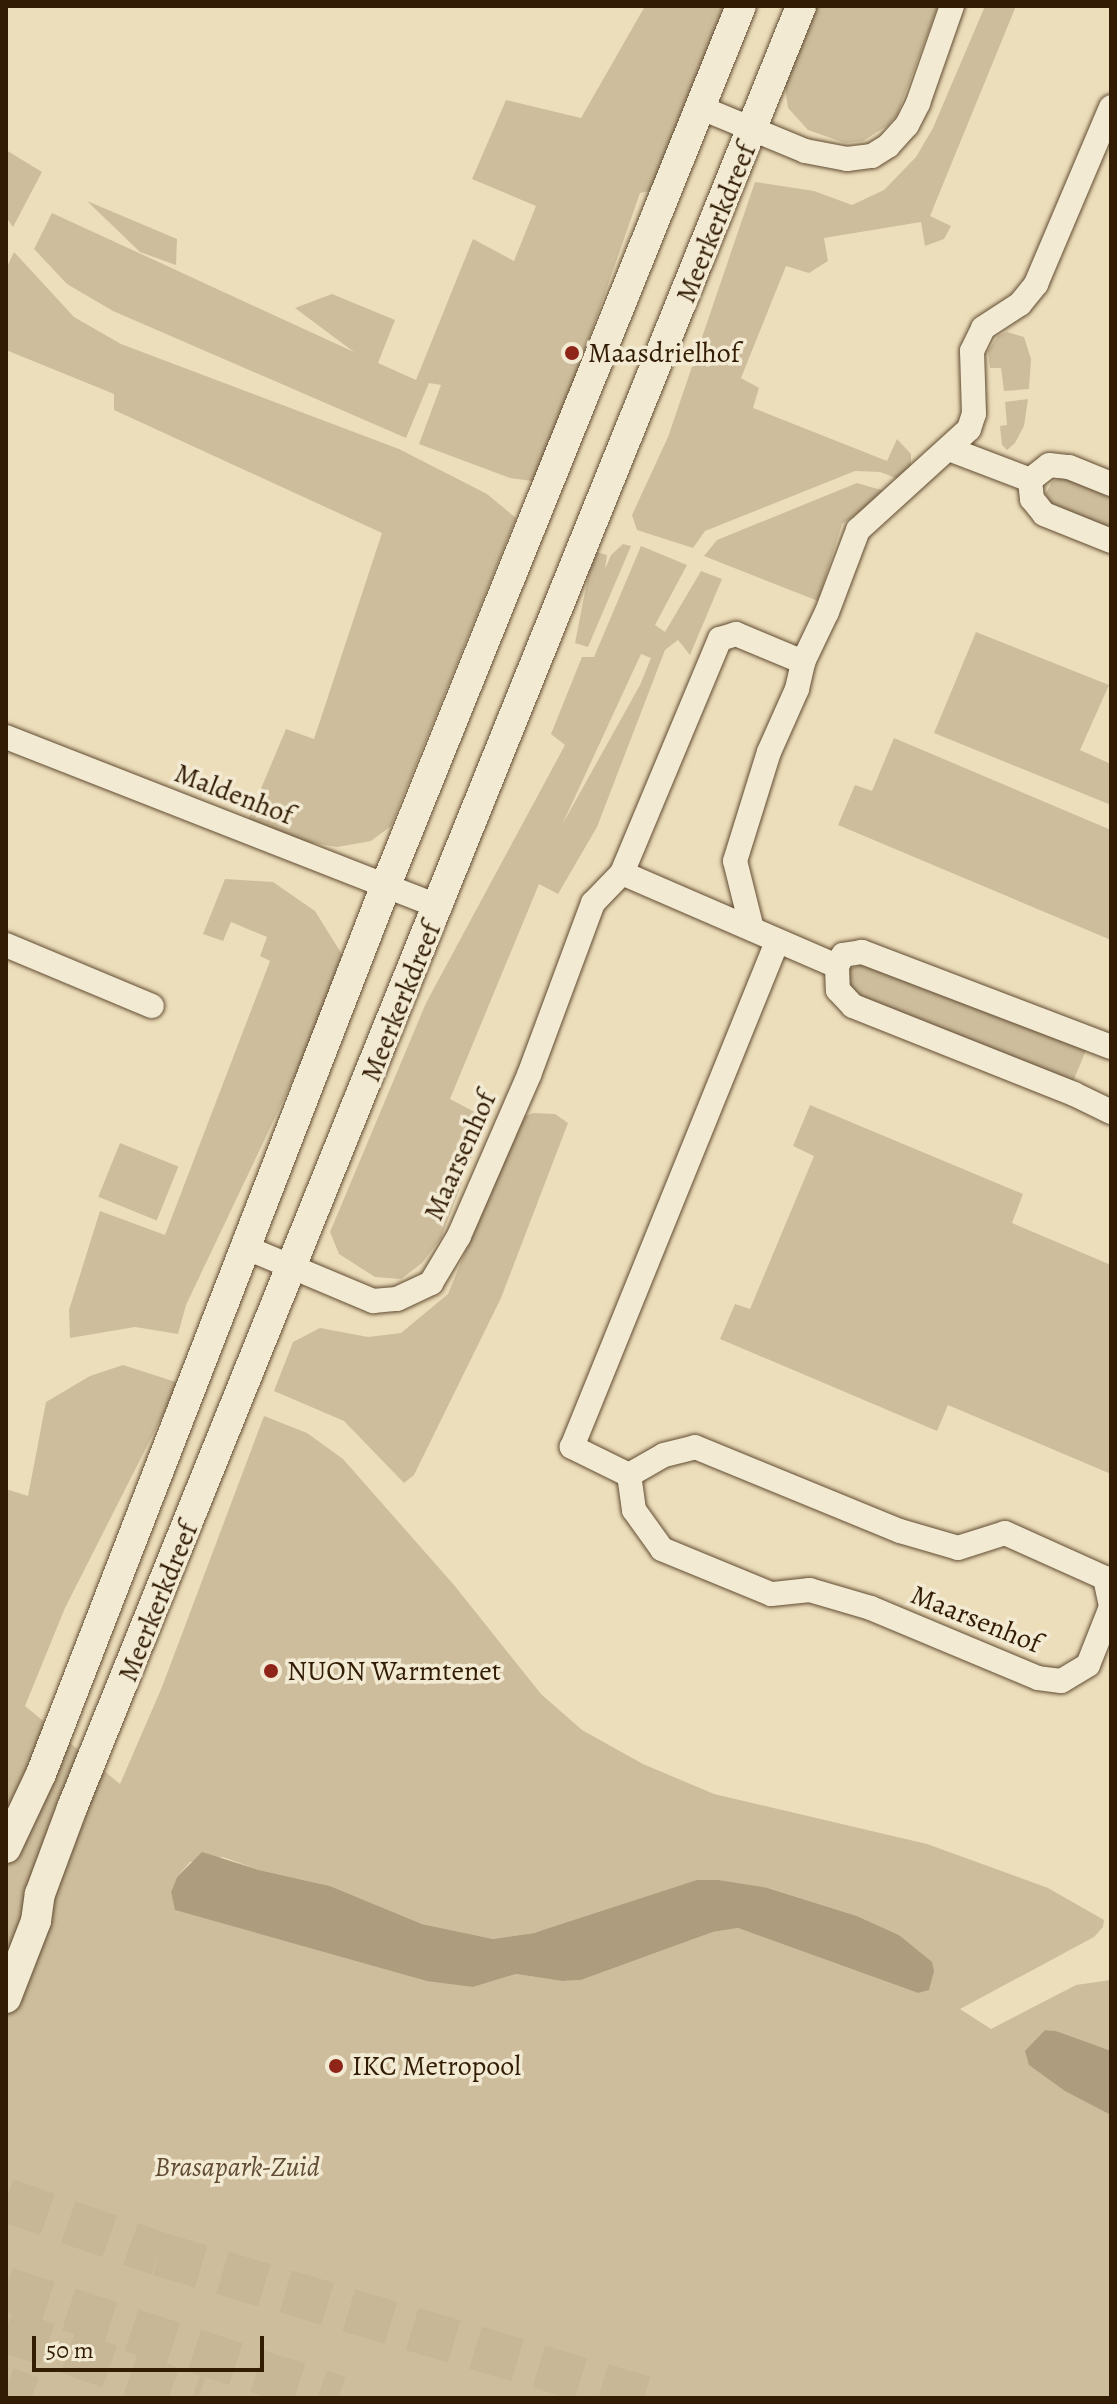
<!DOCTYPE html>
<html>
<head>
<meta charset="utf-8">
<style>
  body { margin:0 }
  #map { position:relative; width:1117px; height:2404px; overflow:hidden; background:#eddebb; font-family:Alegreya,serif }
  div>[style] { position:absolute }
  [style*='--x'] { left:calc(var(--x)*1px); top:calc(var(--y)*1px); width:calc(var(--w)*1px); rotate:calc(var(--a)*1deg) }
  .green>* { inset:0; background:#cdbd9c; transform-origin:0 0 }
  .water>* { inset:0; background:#ad9c7d }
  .motorway-tunnel>* { height:44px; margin-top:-22px; transform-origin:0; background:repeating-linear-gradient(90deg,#c8b796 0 44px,transparent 0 66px) }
  .roads { filter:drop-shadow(0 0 2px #614c32) drop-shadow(0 0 2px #614c32) }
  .minor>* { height:24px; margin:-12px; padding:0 12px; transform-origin:12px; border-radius:12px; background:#f3ead3 }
  .tertiary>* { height:30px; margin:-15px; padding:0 15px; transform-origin:15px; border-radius:15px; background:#f3ead3 }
  .dots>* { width:22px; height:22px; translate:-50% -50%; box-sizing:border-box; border:4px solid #f3ead3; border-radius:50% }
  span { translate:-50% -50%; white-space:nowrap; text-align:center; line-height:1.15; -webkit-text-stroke:7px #f3ead3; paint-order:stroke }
  .street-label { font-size:28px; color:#321c04 }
  .poi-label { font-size:28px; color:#321c04 }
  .left { translate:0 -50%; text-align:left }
  .park-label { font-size:28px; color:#604c32; font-style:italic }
  .frame { position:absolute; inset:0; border:8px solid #321c04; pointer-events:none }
  .scale { position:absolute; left:32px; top:2336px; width:232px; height:36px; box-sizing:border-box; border:4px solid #321c04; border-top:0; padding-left:10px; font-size:24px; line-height:28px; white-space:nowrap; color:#321c04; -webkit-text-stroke:6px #f3ead3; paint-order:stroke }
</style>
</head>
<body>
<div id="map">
  <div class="green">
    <i style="clip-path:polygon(645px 6px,729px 6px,655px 190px,640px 193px,539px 482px,510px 478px,419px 444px,441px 385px,429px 383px,406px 438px,113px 311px,67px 284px,34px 249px,52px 213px,354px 352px,295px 308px,332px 294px,395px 320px,378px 363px,416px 380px,473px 239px,514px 261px,536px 206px,472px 179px,506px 100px,581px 118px)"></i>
    <i style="clip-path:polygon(813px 6px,938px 6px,897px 115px,888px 125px,863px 141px,845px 143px,808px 130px,788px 108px,784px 80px)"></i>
    <i style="clip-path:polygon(985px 6px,1016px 6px,930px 216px,951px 226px,944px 239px,925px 246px,921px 222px,824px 238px,828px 261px,809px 273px,786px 266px,741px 378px,759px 388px,753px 408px,887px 461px,897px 439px,911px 454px,911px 466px,901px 480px,880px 472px,855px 471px,705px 531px,693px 548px,637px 530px,632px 515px,668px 437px,755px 182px,814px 191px,852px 205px,884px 190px,916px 157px,933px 128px)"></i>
    <i style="clip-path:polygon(6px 150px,42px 172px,13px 227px,6px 217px)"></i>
    <i style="clip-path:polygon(87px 201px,177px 239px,176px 265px,140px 252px)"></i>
    <i style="clip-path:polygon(14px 252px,74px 317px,121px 344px,399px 449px,487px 494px,516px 518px,391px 826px,371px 841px,337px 847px,286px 838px,247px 822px,286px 729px,314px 739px,382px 533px,114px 410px,114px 394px,6px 350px,6px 269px)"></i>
    <i style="clip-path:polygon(1007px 332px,1024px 337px,1031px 359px,1029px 389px,1004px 391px,1001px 368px,990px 368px,988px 351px,998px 336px)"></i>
    <i style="clip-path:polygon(1028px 399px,1024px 426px,1015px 443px,1007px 450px,1002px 445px,1000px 426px,1007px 425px,1005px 402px)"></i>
    <i style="clip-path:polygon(1062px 477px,1111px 496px,1111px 530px,1050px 506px,1046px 493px,1052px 482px)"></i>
    <i style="clip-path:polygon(857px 483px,888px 492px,842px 524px,818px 601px,704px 556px,717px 540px)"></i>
    <i style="clip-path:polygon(623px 544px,631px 546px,588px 647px,575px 643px,593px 551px,607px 555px,605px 569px,611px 555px)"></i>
    <i style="clip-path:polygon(evenodd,641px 546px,687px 565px,655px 625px,665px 632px,701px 571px,722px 579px,690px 655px,678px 640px,665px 650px,597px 827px,558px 894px,539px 884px,450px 1099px,486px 1118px,441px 1238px,422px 1263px,401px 1279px,375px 1277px,339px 1254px,330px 1232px,426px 1003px,565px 745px,551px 734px,582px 657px,594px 657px,641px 546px,641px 654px,651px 658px,640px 685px,562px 825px,641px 654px)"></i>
    <i style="clip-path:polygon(976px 632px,1109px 685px,1080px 750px,1111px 764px,1111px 805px,934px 733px)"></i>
    <i style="clip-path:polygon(894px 738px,1111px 830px,1111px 940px,838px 825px,855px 785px,872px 791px)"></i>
    <i style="clip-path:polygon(225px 879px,273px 882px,315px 911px,348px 964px,186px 1305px,178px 1334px,135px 1327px,70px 1338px,69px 1310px,100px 1211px,165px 1235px,270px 961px,260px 956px,267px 937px,231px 922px,223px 941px,203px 934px)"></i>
    <i style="clip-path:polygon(865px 963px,1087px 1048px,1072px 1084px,856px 1000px,845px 978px,850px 969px)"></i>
    <i style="clip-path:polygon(810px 1105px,1023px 1194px,1012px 1223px,1111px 1265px,1111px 1474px,948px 1405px,937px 1431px,720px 1339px,735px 1304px,750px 1309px,814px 1156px,793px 1146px)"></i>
    <i style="clip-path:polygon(533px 1113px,555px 1114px,568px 1123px,501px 1298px,414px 1475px,404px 1483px,344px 1421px,274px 1391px,293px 1342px,320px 1328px,368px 1337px,401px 1333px,448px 1294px,520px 1118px)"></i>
    <i style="left:120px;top:1143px;width:63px;height:58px;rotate:22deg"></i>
    <i style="clip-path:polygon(evenodd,123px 1365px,179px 1383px,65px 1608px,25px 1706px,120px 1784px,162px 1687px,264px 1416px,307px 1433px,343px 1459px,454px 1585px,541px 1694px,582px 1730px,643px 1764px,714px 1794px,927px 1844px,1048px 1888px,1104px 1920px,1103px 1927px,1094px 1937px,960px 2009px,991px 2029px,1076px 1985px,1111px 1980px,1111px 2053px,1056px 2031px,1045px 2030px,1026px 2051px,1111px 2112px,1111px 2398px,6px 2398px,6px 1489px,28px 1496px,46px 1402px,90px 1376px,123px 1365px,223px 1857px,259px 1870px,330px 1886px,422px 1924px,493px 1939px,534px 1933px,586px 1918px,769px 1888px,857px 1916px,899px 1935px,934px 1971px,918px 1993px,738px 1928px,713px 1932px,581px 1980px,562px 1981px,516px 1974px,473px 1987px,427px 1980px,176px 1910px,171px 1892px,177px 1877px,190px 1862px,223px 1857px)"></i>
  </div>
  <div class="water">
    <i style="clip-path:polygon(202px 1852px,259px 1870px,330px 1886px,422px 1924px,493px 1939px,534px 1933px,697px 1880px,718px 1880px,768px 1888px,857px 1916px,899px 1935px,932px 1962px,934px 1971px,929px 1990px,918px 1993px,738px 1928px,713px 1932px,581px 1980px,562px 1981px,516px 1974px,473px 1987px,427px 1981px,175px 1910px,171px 1892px,177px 1877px)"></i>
    <i style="clip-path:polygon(1045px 2030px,1056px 2031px,1111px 2051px,1111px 2115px,1065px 2091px,1029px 2065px,1025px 2051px)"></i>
  </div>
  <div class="motorway-tunnel">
    <i style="--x:6;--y:2200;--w:162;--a:19.4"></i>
    <i style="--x:159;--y:2254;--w:507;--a:16.5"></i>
    <i style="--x:6;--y:2289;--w:350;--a:18.1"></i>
    <i style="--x:6;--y:2330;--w:204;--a:19.5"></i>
    <i style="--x:6;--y:2389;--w:27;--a:20"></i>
  </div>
  <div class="roads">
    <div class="minor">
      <i style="--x:699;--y:107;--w:115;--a:22.5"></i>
      <i style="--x:805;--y:151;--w:43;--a:10.8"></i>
      <i style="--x:847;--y:159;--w:25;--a:-7"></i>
      <i style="--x:872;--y:156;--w:19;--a:-32"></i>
      <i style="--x:888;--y:146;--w:28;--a:-48"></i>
      <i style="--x:907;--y:125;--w:25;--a:-63"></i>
      <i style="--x:918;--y:103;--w:103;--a:-70.7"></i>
      <i style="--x:949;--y:449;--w:87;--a:20.9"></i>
      <i style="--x:1030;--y:480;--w:19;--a:84"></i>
      <i style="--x:1032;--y:499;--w:19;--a:51"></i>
      <i style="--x:1044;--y:514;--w:72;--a:21.9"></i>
      <i style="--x:1030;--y:480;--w:24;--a:-38"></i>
      <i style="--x:1049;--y:465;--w:20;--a:6"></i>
      <i style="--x:1069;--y:467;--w:45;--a:22"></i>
      <i style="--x:6;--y:737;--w:466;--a:21.4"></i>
      <i style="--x:622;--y:873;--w:234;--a:23.4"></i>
      <i style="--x:752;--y:929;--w:70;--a:-104"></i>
      <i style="--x:735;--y:861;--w:114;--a:-72.7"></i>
      <i style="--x:769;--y:752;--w:69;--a:-66"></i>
      <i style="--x:797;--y:689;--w:28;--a:-77"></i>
      <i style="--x:803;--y:662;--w:55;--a:-64.4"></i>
      <i style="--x:827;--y:612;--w:88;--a:-69.3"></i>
      <i style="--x:858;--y:530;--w:150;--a:-42.3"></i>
      <i style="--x:969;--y:429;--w:16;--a:-72"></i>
      <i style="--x:974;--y:414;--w:63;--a:-91.8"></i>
      <i style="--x:972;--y:351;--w:25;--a:-64"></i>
      <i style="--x:983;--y:328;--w:44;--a:-33"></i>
      <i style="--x:1020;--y:304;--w:26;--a:-51"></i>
      <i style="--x:1036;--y:284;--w:192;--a:-67"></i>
      <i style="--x:6;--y:945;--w:158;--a:22.7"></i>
      <i style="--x:1111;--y:1047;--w:267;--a:-159.1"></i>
      <i style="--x:862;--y:952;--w:19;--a:171"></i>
      <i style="--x:843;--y:955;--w:13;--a:119"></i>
      <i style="--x:837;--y:966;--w:24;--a:88"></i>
      <i style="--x:838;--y:990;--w:22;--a:47"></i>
      <i style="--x:853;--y:1006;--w:238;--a:21.7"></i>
      <i style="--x:1074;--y:1094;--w:41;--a:25.9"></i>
      <i style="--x:247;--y:1248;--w:137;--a:22.8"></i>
      <i style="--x:373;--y:1301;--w:24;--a:-5"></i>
      <i style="--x:397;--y:1299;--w:38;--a:-25"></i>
      <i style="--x:431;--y:1283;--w:55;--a:-59.2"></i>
      <i style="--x:459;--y:1236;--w:176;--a:-66.5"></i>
      <i style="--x:529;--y:1075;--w:184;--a:-69.6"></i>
      <i style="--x:593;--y:903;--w:42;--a:-46"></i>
      <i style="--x:622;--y:873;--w:254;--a:-67.3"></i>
      <i style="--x:720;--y:639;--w:17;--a:-17"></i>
      <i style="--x:736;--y:634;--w:73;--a:22.7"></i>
      <i style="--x:695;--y:1447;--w:222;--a:22.3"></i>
      <i style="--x:900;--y:1531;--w:60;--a:16.3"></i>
      <i style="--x:958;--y:1548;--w:49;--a:-17.7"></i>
      <i style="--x:1005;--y:1533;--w:110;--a:24.2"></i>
      <i style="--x:1105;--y:1578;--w:30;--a:78"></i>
      <i style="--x:1111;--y:1607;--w:62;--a:111.6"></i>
      <i style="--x:1088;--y:1665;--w:31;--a:149"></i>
      <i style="--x:1061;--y:1681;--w:23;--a:-173"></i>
      <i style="--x:1038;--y:1678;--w:181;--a:-157.3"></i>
      <i style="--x:871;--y:1608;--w:64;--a:-163.6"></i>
      <i style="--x:810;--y:1590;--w:39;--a:174"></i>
      <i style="--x:771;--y:1594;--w:118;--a:-157.6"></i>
      <i style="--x:662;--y:1549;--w:48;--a:-125.7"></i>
      <i style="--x:634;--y:1510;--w:35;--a:-98"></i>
      <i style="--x:629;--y:1475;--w:40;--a:-29.7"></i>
      <i style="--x:664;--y:1455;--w:32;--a:-14"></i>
      <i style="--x:629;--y:1475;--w:64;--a:-153.8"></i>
      <i style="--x:572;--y:1447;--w:545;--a:-67.91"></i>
    </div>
    <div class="tertiary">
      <i style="--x:6;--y:1848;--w:82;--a:-64.7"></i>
      <i style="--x:41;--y:1774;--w:954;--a:-68.79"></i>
      <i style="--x:386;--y:885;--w:948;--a:-68.01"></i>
      <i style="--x:6;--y:1998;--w:83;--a:-68.7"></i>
      <i style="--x:36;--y:1921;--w:27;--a:-82"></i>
      <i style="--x:40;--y:1894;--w:92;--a:-69.6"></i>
      <i style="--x:72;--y:1808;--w:1944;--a:-67.97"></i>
    </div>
  </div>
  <div class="dots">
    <i style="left:572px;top:353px;background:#8f2418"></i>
    <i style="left:271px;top:1671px;background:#8f2418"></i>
    <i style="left:336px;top:2066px;background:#8f2418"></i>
  </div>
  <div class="street-label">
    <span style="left:716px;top:223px;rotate:-68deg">Meerkerkdreef</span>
    <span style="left:234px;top:794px;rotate:21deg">Maldenhof</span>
    <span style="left:401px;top:1002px;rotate:-68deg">Meerkerkdreef</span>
    <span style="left:460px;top:1156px;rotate:-66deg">Maarsenhof</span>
    <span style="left:158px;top:1602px;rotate:-68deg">Meerkerkdreef</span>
    <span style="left:976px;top:1619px;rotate:22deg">Maarsenhof</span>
  </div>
  <div class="poi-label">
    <span class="left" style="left:588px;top:353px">Maasdrielhof</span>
    <span class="left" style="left:287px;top:1671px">NUON Warmtenet</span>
    <span class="left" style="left:352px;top:2066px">IKC Metropool</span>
  </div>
  <div class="park-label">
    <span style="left:237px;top:2167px">Brasapark-Zuid</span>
  </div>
  <div class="frame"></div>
  <div class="scale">50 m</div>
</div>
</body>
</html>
